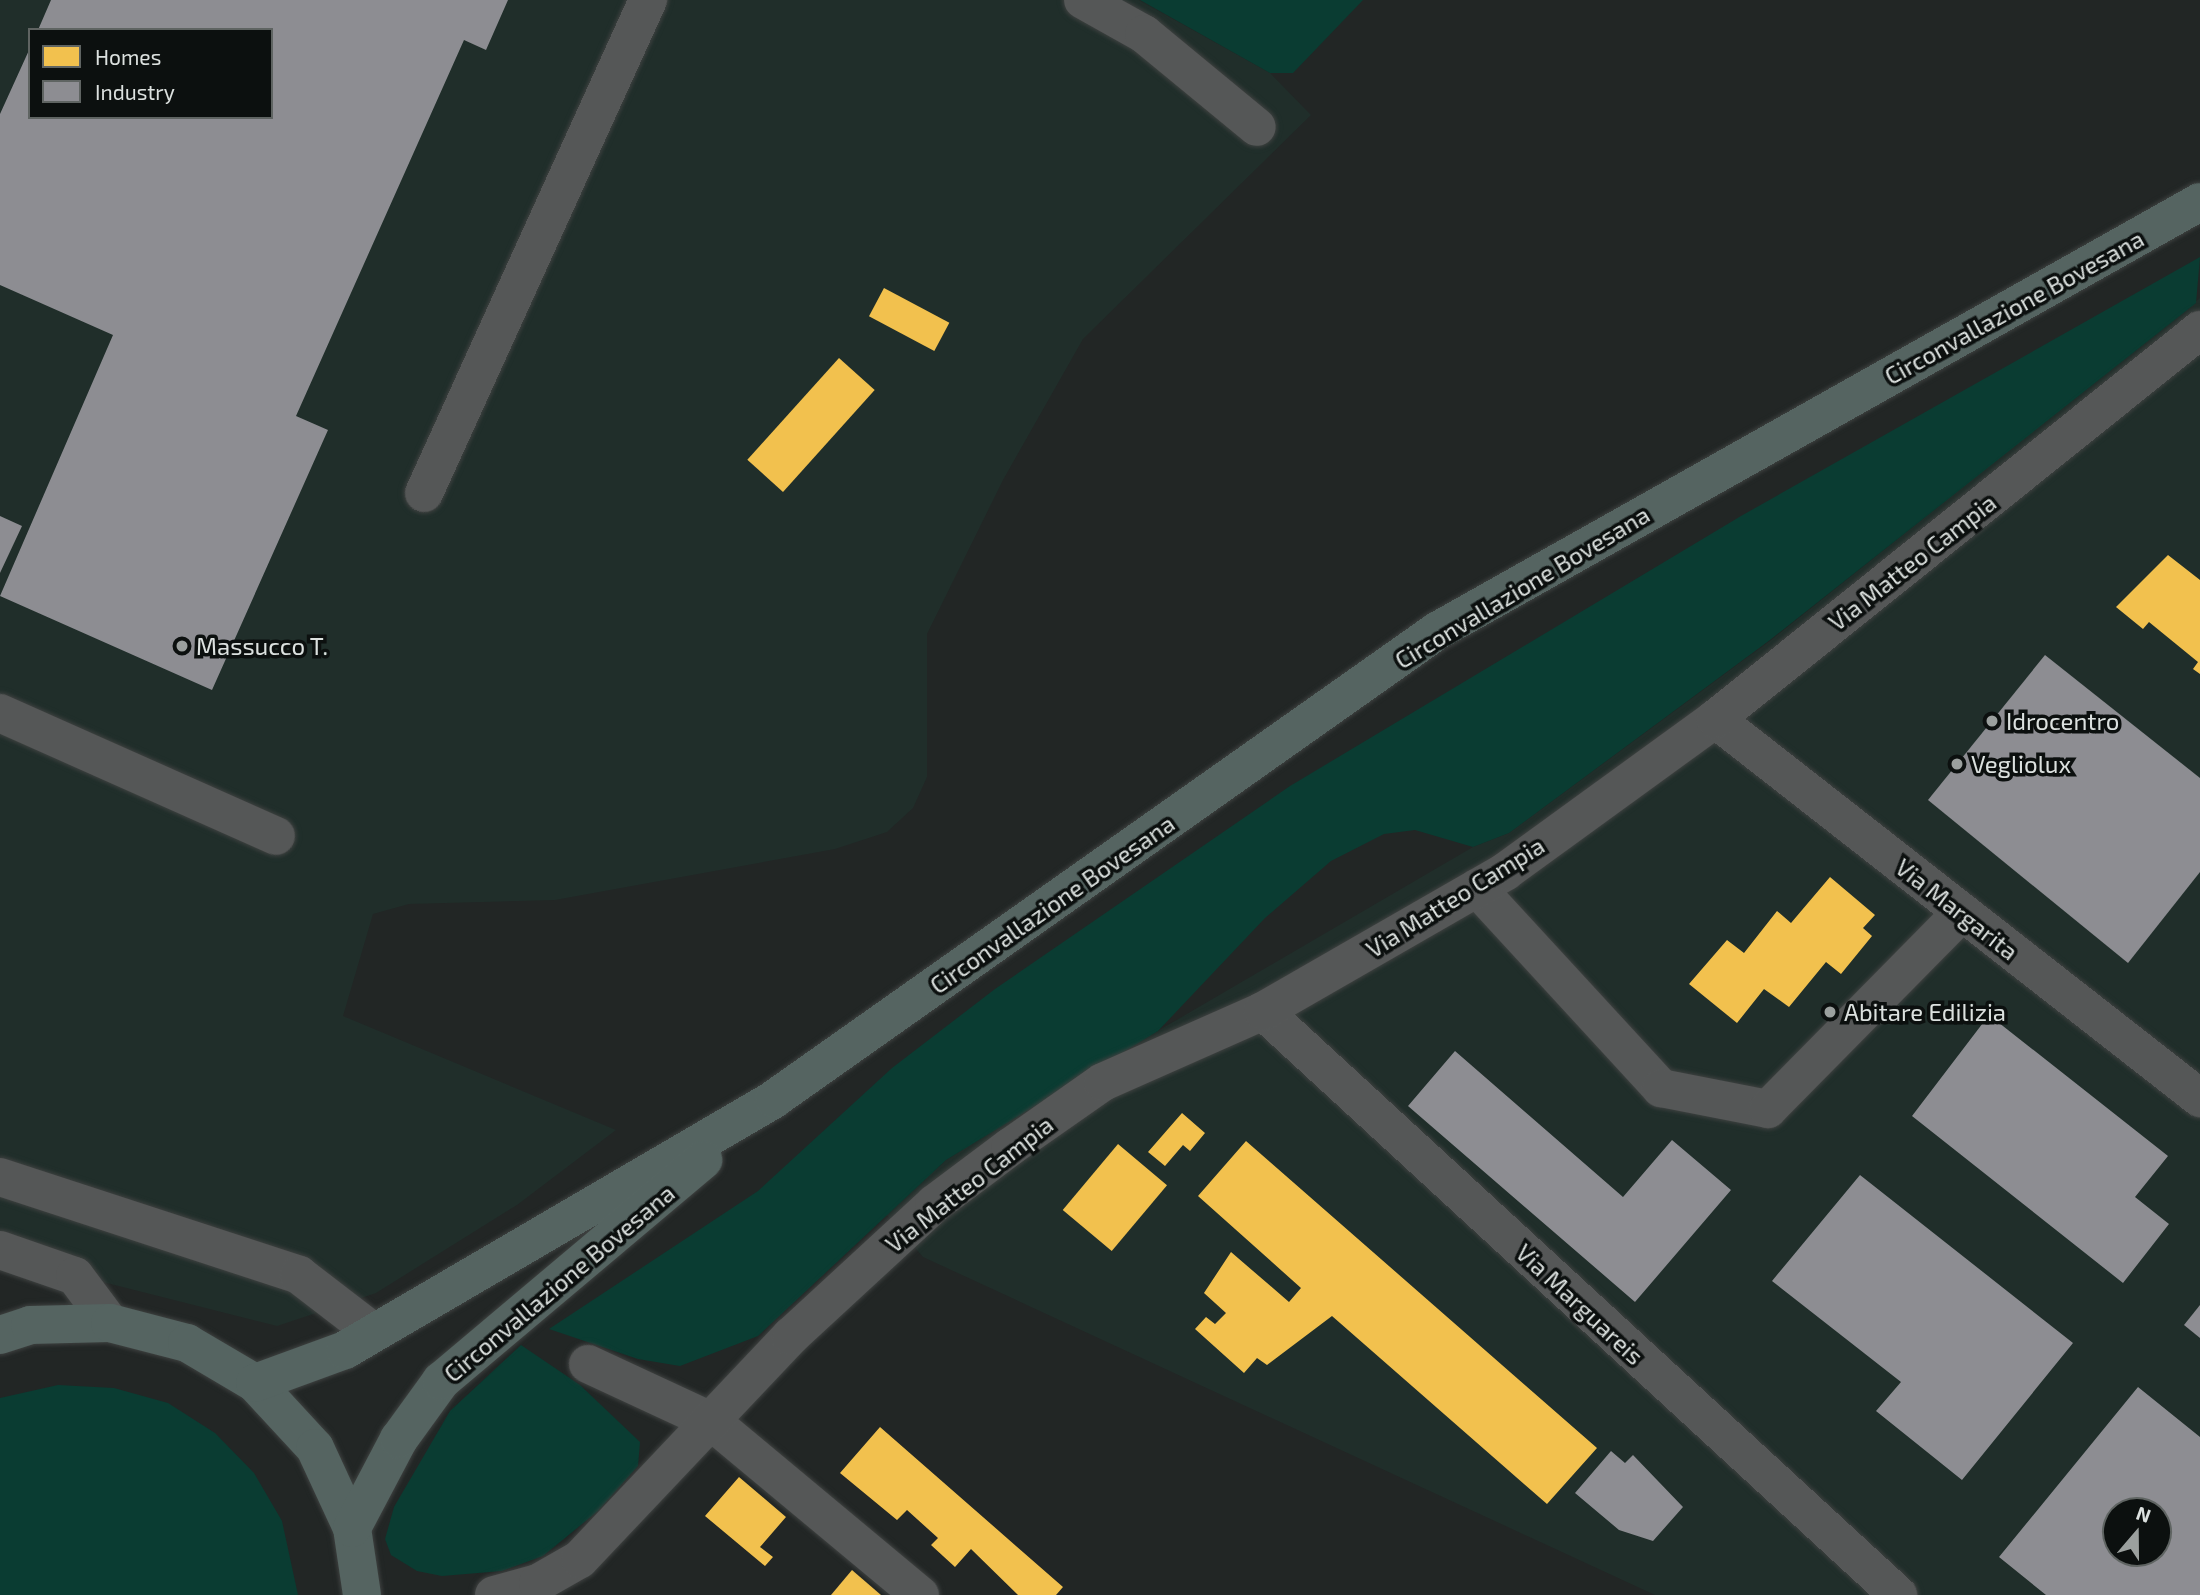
<!DOCTYPE html>
<html>
<head>
<meta charset="utf-8">
<style>
  body { margin:0 }
  #map { position:relative; width:2200px; height:1595px; overflow:hidden; background:#222625; font-family:"Exo 2",sans-serif }
  div>[style] { position:absolute }
  [style*='--x'] { left:calc(var(--x)*1px); top:calc(var(--y)*1px); width:calc(var(--w)*1px); rotate:calc(var(--a)*1deg) }
  .built>* { inset:0; background:#202e2a }
  .green>* { inset:0; background:#0a3c32 }
  .homes>* { inset:0; background:#f2c14e; transform-origin:0 0 }
  .industry>* { inset:0; background:#8d8d92 }
  .roads { filter:drop-shadow(0 0 2px #3e4140) drop-shadow(0 0 2px #3e4140) }
  .minor>* { height:38px; margin:-19px; padding:0 19px; transform-origin:19px; border-radius:19px; background:#555757 }
  .major>* { height:38px; margin:-19px; padding:0 19px; transform-origin:19px; border-radius:19px; background:#556461 }
  .dots>* { width:19px; height:19px; translate:-50% -50%; box-sizing:border-box; border:4px solid #0c100f; border-radius:50% }
  span { translate:-50% -50%; white-space:nowrap; text-align:center; line-height:1.15; -webkit-text-stroke:7px #0c100f; paint-order:stroke }
  .street-label { font-size:24px; color:#dce1df }
  .poi-label { font-size:24px; color:#dce1df }
  .left { translate:0 -50%; text-align:left }
  .legend { position:absolute; left:28px; top:28px; width:245px; height:91px; box-sizing:border-box; background:#0c100f; border:2px solid #5f6462; margin:0; padding:9px 12px; list-style:none; font-size:21px; color:#dce1df }
  .legend li { display:flex; align-items:center; gap:14px; height:35px }
  .legend b { width:35px; border:2px solid #5f6462 }
  .north { position:absolute; left:2102px; top:1497px; width:70px; height:70px; box-sizing:border-box; background:#0c100f; border:2px solid #5f6462; border-radius:50%; rotate:20deg; font-size:19px; font-weight:700; line-height:28px; text-align:center; color:#dce1df }
  .north::after { content:''; display:block; margin:auto; width:24px; height:32px; background:#9ba09e; clip-path:polygon(50% 0,100% 100%,50% 72%,0 100%) }
</style>
</head>
<body>
<div id="map">
  <div class="built">
    <i style="clip-path:polygon(evenodd,0 0,1139px 0,1270px 73px,1311px 115px,1083px 339px,1003px 480px,927px 634px,927px 777px,913px 808px,887px 832px,835px 849px,555px 900px,409px 904px,373px 914px,343px 1016px,616px 1130px,517px 1205px,376px 1293px,277px 1326px,0 1256px,0 0,30px 30px,271px 30px,271px 117px,30px 117px,30px 30px)"></i>
    <i style="clip-path:polygon(evenodd,2200px 298px,2200px 1595px,1655px 1595px,923px 1257px,886px 1214px,946px 1160px,1036px 1102px,1473px 847px,1509px 833px,1771px 640px,2200px 298px,2116px 1511px,2158px 1511px,2158px 1553px,2116px 1553px,2116px 1511px)"></i>
  </div>
  <div class="green">
    <i style="clip-path:polygon(1140px 0,1363px 0,1293px 73px,1270px 73px)"></i>
    <i style="clip-path:polygon(2200px 257px,2196px 303px,1770px 640px,1509px 833px,1473px 847px,1415px 830px,1384px 834px,1331px 861px,1265px 918px,1158px 1031px,946px 1160px,758px 1336px,680px 1366px,638px 1359px,549px 1329px,758px 1191px,892px 1068px,995px 989px,1290px 786px,1741px 516px)"></i>
    <i style="clip-path:polygon(521px 1345px,580px 1385px,640px 1442px,638px 1466px,598px 1511px,543px 1556px,502px 1571px,442px 1576px,417px 1571px,391px 1555px,385px 1539px,394px 1507px,450px 1411px)"></i>
    <i style="clip-path:polygon(58px 1385px,114px 1388px,168px 1403px,215px 1433px,254px 1473px,282px 1521px,298px 1595px,0 1595px,0 1398px)"></i>
  </div>
  <div class="homes">
    <i style="left:884px;top:288px;width:74px;height:32px;rotate:28deg"></i>
    <i style="left:839px;top:358px;width:48px;height:137px;rotate:42deg"></i>
    <i style="clip-path:polygon(2168px 555px,2200px 580px,2200px 674px,2193px 669px,2198px 662px,2149px 622px,2143px 629px,2116px 607px)"></i>
    <i style="clip-path:polygon(1830px 877px,1875px 915px,1863px 928px,1872px 936px,1841px 974px,1826px 962px,1789px 1007px,1764px 989px,1737px 1023px,1689px 984px,1727px 940px,1744px 953px,1777px 911px,1791px 923px)"></i>
    <i style="clip-path:polygon(1182px 1113px,1205px 1133px,1190px 1151px,1183px 1145px,1165px 1166px,1148px 1152px)"></i>
    <i style="clip-path:polygon(1246px 1141px,1597px 1448px,1547px 1504px,1332px 1316px,1267px 1365px,1257px 1358px,1244px 1373px,1195px 1329px,1206px 1317px,1215px 1324px,1226px 1313px,1204px 1293px,1231px 1252px,1289px 1302px,1301px 1288px,1198px 1196px)"></i>
    <i style="left:1118px;top:1144px;width:64px;height:86px;rotate:40deg"></i>
    <i style="clip-path:polygon(880px 1427px,1063px 1587px,1056px 1595px,1018px 1595px,971px 1549px,955px 1567px,931px 1545px,938px 1538px,907px 1510px,897px 1520px,840px 1473px)"></i>
    <i style="clip-path:polygon(739px 1477px,786px 1517px,760px 1547px,773px 1557px,765px 1566px,705px 1516px)"></i>
    <i style="clip-path:polygon(852px 1570px,881px 1595px,831px 1595px)"></i>
  </div>
  <div class="industry">
    <i style="clip-path:polygon(51px 0,508px 0,486px 50px,464px 40px,296px 416px,328px 430px,212px 690px,0 596px,113px 335px,0 285px,0 114px,30px 48px,30px 117px,271px 117px,271px 30px,38px 30px)"></i>
    <i style="clip-path:polygon(0 516px,22px 526px,0 573px)"></i>
    <i style="clip-path:polygon(2045px 655px,2200px 778px,2200px 872px,2128px 963px,1928px 800px)"></i>
    <i style="clip-path:polygon(1989px 1015px,2168px 1156px,2135px 1197px,2169px 1224px,2123px 1283px,1912px 1116px)"></i>
    <i style="clip-path:polygon(1455px 1051px,1623px 1197px,1672px 1140px,1731px 1190px,1635px 1302px,1408px 1106px)"></i>
    <i style="clip-path:polygon(1860px 1175px,2073px 1343px,1962px 1480px,1876px 1411px,1901px 1382px,1772px 1281px)"></i>
    <i style="clip-path:polygon(2200px 1305px,2200px 1338px,2184px 1325px)"></i>
    <i style="clip-path:polygon(evenodd,2138px 1387px,2200px 1437px,2200px 1595px,2046px 1595px,1999px 1557px,2138px 1387px,2116px 1511px,2158px 1511px,2158px 1553px,2116px 1553px,2116px 1511px)"></i>
    <i style="clip-path:polygon(1611px 1451px,1625px 1463px,1633px 1455px,1683px 1507px,1653px 1541px,1619px 1530px,1575px 1493px)"></i>
  </div>
  <div class="roads">
    <div class="minor">
      <i style="--x:1083;--y:0;--w:70;--a:29.1"></i>
      <i style="--x:1144;--y:34;--w:146;--a:39.5"></i>
      <i style="--x:424;--y:493;--w:542;--a:-65.56"></i>
      <i style="--x:0;--y:713;--w:302;--a:24"></i>
      <i style="--x:1715;--y:719;--w:616;--a:38.01"></i>
      <i style="--x:1477;--y:888;--w:272;--a:47.4"></i>
      <i style="--x:1661;--y:1088;--w:109;--a:11.1"></i>
      <i style="--x:1768;--y:1109;--w:276;--a:-45.4"></i>
      <i style="--x:1263;--y:1011;--w:863;--a:42.6"></i>
      <i style="--x:0;--y:1177;--w:315;--a:18.1"></i>
      <i style="--x:299;--y:1275;--w:92;--a:37.5"></i>
      <i style="--x:0;--y:1250;--w:79;--a:19.1"></i>
      <i style="--x:75;--y:1276;--w:59;--a:53.3"></i>
      <i style="--x:588;--y:1364;--w:136;--a:24.9"></i>
      <i style="--x:711;--y:1421;--w:272;--a:39.8"></i>
      <i style="--x:494;--y:1595;--w:46;--a:-15.3"></i>
      <i style="--x:538;--y:1583;--w:48;--a:-29.7"></i>
      <i style="--x:580;--y:1559;--w:307;--a:-46.6"></i>
      <i style="--x:791;--y:1336;--w:195;--a:-42.7"></i>
      <i style="--x:934;--y:1204;--w:95;--a:-36.9"></i>
      <i style="--x:1010;--y:1147;--w:113;--a:-35"></i>
      <i style="--x:1103;--y:1082;--w:175;--a:-23.9"></i>
      <i style="--x:1263;--y:1011;--w:280;--a:-29.9"></i>
      <i style="--x:1506;--y:871;--w:258;--a:-36"></i>
      <i style="--x:1715;--y:719;--w:622;--a:-38.73"></i>
    </div>
    <div class="major">
      <i style="--x:0;--y:1335;--w:32;--a:-18"></i>
      <i style="--x:30;--y:1325;--w:80;--a:-1.4"></i>
      <i style="--x:110;--y:1323;--w:80;--a:14.6"></i>
      <i style="--x:187;--y:1343;--w:79;--a:30.5"></i>
      <i style="--x:255;--y:1383;--w:88;--a:47.3"></i>
      <i style="--x:315;--y:1448;--w:88;--a:65.2"></i>
      <i style="--x:352;--y:1528;--w:68;--a:81.5"></i>
      <i style="--x:255;--y:1383;--w:96;--a:-20.1"></i>
      <i style="--x:345;--y:1350;--w:497;--a:-30.3"></i>
      <i style="--x:774;--y:1099;--w:812;--a:-35.22"></i>
      <i style="--x:1437;--y:631;--w:875;--a:-29.35"></i>
      <i style="--x:352;--y:1528;--w:101;--a:-62.2"></i>
      <i style="--x:399;--y:1439;--w:72;--a:-54.1"></i>
      <i style="--x:441;--y:1381;--w:343;--a:-40.1"></i>
    </div>
  </div>
  <div class="dots">
    <i style="left:182px;top:646px;background:#9ba09e"></i>
    <i style="left:1992px;top:721px;background:#9ba09e"></i>
    <i style="left:1957px;top:764px;background:#9ba09e"></i>
    <i style="left:1830px;top:1012px;background:#9ba09e"></i>
  </div>
  <div class="street-label">
    <span style="left:2014px;top:307px;rotate:-29deg">Circonvallazione Bovesana</span>
    <span style="left:1912px;top:562px;rotate:-38deg">Via Matteo Campia</span>
    <span style="left:1522px;top:587px;rotate:-31deg">Circonvallazione Bovesana</span>
    <span style="left:1455px;top:897px;rotate:-32deg">Via Matteo Campia</span>
    <span style="left:1052px;top:904px;rotate:-35deg">Circonvallazione Bovesana</span>
    <span style="left:1957px;top:909px;rotate:38deg">Via Margarita</span>
    <span style="left:969px;top:1184px;rotate:-38deg">Via Matteo Campia</span>
    <span style="left:559px;top:1283px;rotate:-40deg">Circonvallazione Bovesana</span>
    <span style="left:1580px;top:1304px;rotate:43deg">Via Marguareis</span>
  </div>
  <div class="poi-label">
    <span class="left" style="left:196px;top:646px">Massucco T.</span>
    <span class="left" style="left:2006px;top:721px">Idrocentro</span>
    <span class="left" style="left:1971px;top:764px">Vegliolux</span>
    <span class="left" style="left:1844px;top:1012px">Abitare Edilizia</span>
  </div>
  <ul class="legend">
  <li><b style="height:19px;background:#f2c14e"></b>Homes</li>
  <li><b style="height:19px;background:#8d8d92"></b>Industry</li>
  </ul>
  <div class="north">N</div>
</div>
</body>
</html>
